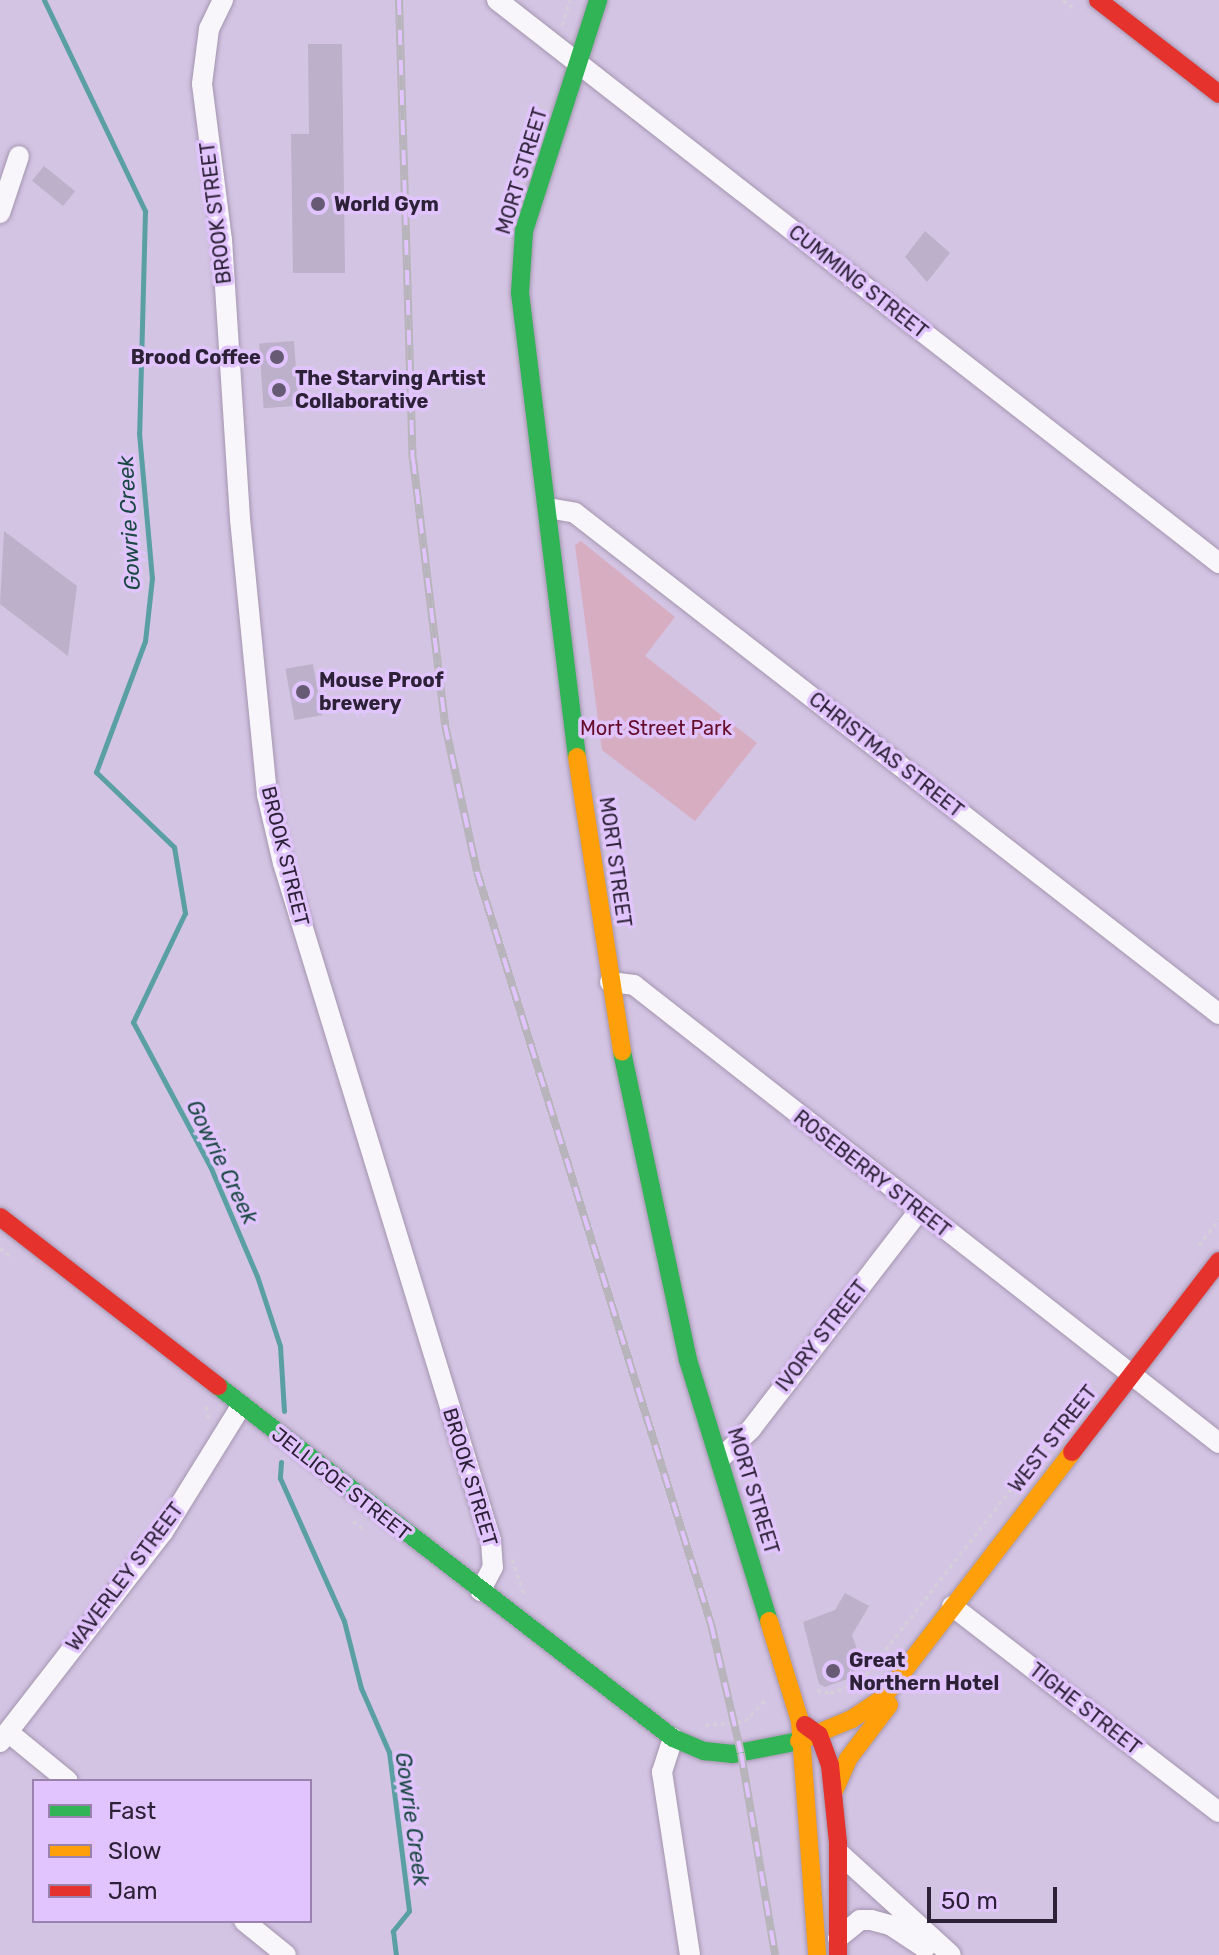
<!DOCTYPE html>
<html>
<head>
<meta charset="utf-8">
<style>
  body { margin:0 }
  #map { position:relative; width:1219px; height:1955px; overflow:hidden; background:#d4c4e4; font-family:Rubik,sans-serif }
  div>[style] { position:absolute }
  [style*='--x'] { left:calc(var(--x)*1px); top:calc(var(--y)*1px); width:calc(var(--w)*1px); rotate:calc(var(--a)*1deg) }
  .green>* { inset:0; background:#d7adc2 }
  .stream>* { height:5px; margin:-2.5px; padding:0 2.5px; transform-origin:2.5px; border-radius:2.5px; background:#5a9fa3 }
  .building>* { inset:0; background:#bdb0ca; transform-origin:0 0 }
  .path>* { height:3px; margin-top:-1.5px; transform-origin:0; background:repeating-linear-gradient(90deg,#d4cfd8 0 4px,transparent 0 8px) }
  .roads { filter:drop-shadow(0 0 2px #a396af) drop-shadow(0 0 2px #a396af) }
  .street>* { height:20px; margin:-10px; padding:0 10px; transform-origin:10px; border-radius:10px; background:#f9f6fb }
  .fast>* { height:18px; margin:-9px; padding:0 9px; transform-origin:9px; border-radius:9px; background:#30b455 }
  .slow>* { height:18px; margin:-9px; padding:0 9px; transform-origin:9px; border-radius:9px; background:#ff9f0a }
  .jam>* { height:18px; margin:-9px; padding:0 9px; transform-origin:9px; border-radius:9px; background:#e5322d }
  .rail>* { height:8px; margin-top:-4px; transform-origin:0; background:repeating-linear-gradient(90deg,#e1c4fe 0 15px,#b8b4bb 0 30px); box-sizing:border-box; border-block:2px solid #b8b4bb }
  .dots>* { width:22px; height:22px; translate:-50% -50%; box-sizing:border-box; border:4px solid #e1c4fe; border-radius:50% }
  span { translate:-50% -50%; white-space:nowrap; text-align:center; line-height:1.15; -webkit-text-stroke:7px #e1c4fe; paint-order:stroke }
  .street-label { font-size:20px; color:#2d2137 }
  .poi-label { font-size:20px; color:#2d2137; font-weight:700 }
  .left { translate:0 -50%; text-align:left }
  .right { translate:-100% -50%; text-align:right }
  .park-label { font-size:20px; color:#670d2c }
  .water-label { font-size:22px; color:#1c4844; font-style:italic }
  .legend { position:absolute; left:32px; top:1779px; width:280px; height:144px; box-sizing:border-box; background:#e1c4fe; border:2px solid #9983ae; margin:0; padding:10px 14px; list-style:none; font-size:24px; color:#2d2137 }
  .legend li { display:flex; align-items:center; gap:16px; height:40px }
  .legend b { width:40px; border:2px solid #9983ae }
  .scale { position:absolute; left:927px; top:1887px; width:130px; height:36px; box-sizing:border-box; border:4px solid #2d2137; border-top:0; padding-left:10px; font-size:24px; line-height:28px; white-space:nowrap; color:#2d2137; -webkit-text-stroke:6px #e1c4fe; paint-order:stroke }
</style>
</head>
<body>
<div id="map">
  <div class="green">
    <i style="clip-path:polygon(581px 541px,675px 617px,645px 656px,757px 743px,695px 821px,602px 750px,575px 545px)"></i>
  </div>
  <div class="stream">
    <i style="--x:44;--y:0;--w:234;--a:64.4"></i>
    <i style="--x:145;--y:211;--w:222;--a:91.5"></i>
    <i style="--x:139;--y:433;--w:146;--a:84.9"></i>
    <i style="--x:152;--y:578;--w:63;--a:96.3"></i>
    <i style="--x:145;--y:641;--w:140;--a:110.5"></i>
    <i style="--x:96;--y:772;--w:108;--a:43.9"></i>
    <i style="--x:174;--y:847;--w:67;--a:80.5"></i>
    <i style="--x:185;--y:913;--w:121;--a:115.5"></i>
    <i style="--x:133;--y:1022;--w:163;--a:61.9"></i>
    <i style="--x:210;--y:1166;--w:120;--a:66.9"></i>
    <i style="--x:257;--y:1276;--w:74;--a:71.8"></i>
    <i style="--x:280;--y:1346;--w:65;--a:86.5"></i>
    <i style="--x:281;--y:1462;--w:16;--a:94"></i>
    <i style="--x:280;--y:1478;--w:157;--a:65.9"></i>
    <i style="--x:344;--y:1621;--w:69;--a:75.8"></i>
    <i style="--x:361;--y:1688;--w:70;--a:66.4"></i>
    <i style="--x:389;--y:1752;--w:160;--a:82.8"></i>
    <i style="--x:409;--y:1911;--w:26;--a:129"></i>
    <i style="--x:393;--y:1931;--w:24;--a:83"></i>
  </div>
  <div class="building">
    <i style="clip-path:polygon(308px 44px,342px 44px,345px 273px,293px 273px,291px 134px,309px 134px)"></i>
    <i style="left:44px;top:166px;width:40px;height:19px;rotate:39deg"></i>
    <i style="clip-path:polygon(925px 231px,950px 253px,927px 282px,905px 257px)"></i>
    <i style="left:294px;top:341px;width:65px;height:35px;rotate:86deg"></i>
    <i style="clip-path:polygon(4px 531px,77px 586px,68px 656px,0 604px)"></i>
    <i style="left:313px;top:664px;width:52px;height:28px;rotate:80deg"></i>
    <i style="clip-path:polygon(845px 1593px,869px 1606px,852px 1635px,863px 1666px,854px 1670px,856px 1676px,825px 1687px,819px 1684px,803px 1622px,835px 1610px)"></i>
  </div>
  <div class="path">
    <i style="--x:1063;--y:0;--w:16;--a:38"></i>
    <i style="--x:562;--y:25;--w:26;--a:-72"></i>
    <i style="--x:1199;--y:1245;--w:33;--a:-52"></i>
    <i style="--x:0;--y:1248;--w:16;--a:38"></i>
    <i style="--x:206;--y:1406;--w:16;--a:79"></i>
    <i style="--x:353;--y:1521;--w:16;--a:35"></i>
    <i style="--x:512;--y:1559;--w:36;--a:71"></i>
    <i style="--x:817;--y:1690;--w:13;--a:13"></i>
    <i style="--x:830;--y:1693;--w:33;--a:-21"></i>
    <i style="--x:861;--y:1681;--w:364;--a:-52"></i>
    <i style="--x:705;--y:1725;--w:40;--a:-5.7"></i>
    <i style="--x:745;--y:1721;--w:30;--a:-46"></i>
  </div>
  <div class="roads">
    <div class="street">
      <i style="--x:223;--y:0;--w:32;--a:116"></i>
      <i style="--x:209;--y:29;--w:55;--a:97.3"></i>
      <i style="--x:202;--y:84;--w:157;--a:82.7"></i>
      <i style="--x:222;--y:240;--w:280;--a:86.3"></i>
      <i style="--x:240;--y:519;--w:277;--a:84.4"></i>
      <i style="--x:267;--y:795;--w:70;--a:76.8"></i>
      <i style="--x:283;--y:863;--w:709;--a:72.94"></i>
      <i style="--x:491;--y:1541;--w:26;--a:86"></i>
      <i style="--x:493;--y:1567;--w:27;--a:118"></i>
      <i style="--x:497;--y:0;--w:916;--a:37.95"></i>
      <i style="--x:0;--y:213;--w:60;--a:-71.6"></i>
      <i style="--x:548;--y:508;--w:27;--a:10"></i>
      <i style="--x:575;--y:513;--w:816;--a:37.88"></i>
      <i style="--x:610;--y:982;--w:24;--a:7"></i>
      <i style="--x:634;--y:985;--w:743;--a:38.06"></i>
      <i style="--x:721;--y:1458;--w:42;--a:-44"></i>
      <i style="--x:751;--y:1429;--w:275;--a:-52.4"></i>
      <i style="--x:952;--y:1606;--w:337;--a:37.7"></i>
      <i style="--x:8;--y:1732;--w:77;--a:39.2"></i>
      <i style="--x:673;--y:1738;--w:36;--a:108"></i>
      <i style="--x:662;--y:1772;--w:185;--a:81.3"></i>
      <i style="--x:0;--y:1742;--w:266;--a:-52.2"></i>
      <i style="--x:163;--y:1532;--w:148;--a:-58.2"></i>
      <i style="--x:839;--y:1853;--w:151;--a:42.3"></i>
      <i style="--x:244;--y:1921;--w:54;--a:39"></i>
      <i style="--x:838;--y:1938;--w:28;--a:-39"></i>
      <i style="--x:860;--y:1920;--w:11;--a:0"></i>
      <i style="--x:871;--y:1920;--w:20;--a:15"></i>
      <i style="--x:890;--y:1925;--w:42;--a:33.3"></i>
    </div>
    <div class="fast">
      <i style="--x:577;--y:757;--w:467;--a:-97"></i>
      <i style="--x:520;--y:293;--w:62;--a:-86.3"></i>
      <i style="--x:524;--y:231;--w:243;--a:-72.2"></i>
      <i style="--x:622;--y:1052;--w:315;--a:77.9"></i>
      <i style="--x:688;--y:1360;--w:273;--a:72.8"></i>
      <i style="--x:218;--y:1386;--w:575;--a:37.73"></i>
      <i style="--x:673;--y:1738;--w:34;--a:23"></i>
      <i style="--x:704;--y:1751;--w:29;--a:6"></i>
      <i style="--x:733;--y:1754;--w:67;--a:-11.1"></i>
    </div>
    <div class="slow">
      <i style="--x:577;--y:757;--w:298;--a:81.3"></i>
      <i style="--x:769;--y:1621;--w:105;--a:72.8"></i>
      <i style="--x:800;--y:1721;--w:235;--a:85.8"></i>
      <i style="--x:799;--y:1741;--w:57;--a:-22.5"></i>
      <i style="--x:852;--y:1719;--w:36;--a:-34"></i>
      <i style="--x:882;--y:1699;--w:312;--a:-52.4"></i>
      <i style="--x:834;--y:1791;--w:35;--a:-66"></i>
      <i style="--x:848;--y:1759;--w:68;--a:-52.8"></i>
    </div>
    <div class="jam">
      <i style="--x:1098;--y:0;--w:153;--a:37.8"></i>
      <i style="--x:0;--y:1217;--w:276;--a:37.8"></i>
      <i style="--x:1072;--y:1452;--w:241;--a:-52.4"></i>
      <i style="--x:805;--y:1725;--w:17;--a:36"></i>
      <i style="--x:819;--y:1735;--w:32;--a:70"></i>
      <i style="--x:830;--y:1765;--w:78;--a:84.1"></i>
      <i style="--x:838;--y:1843;--w:112;--a:90"></i>
    </div>
  </div>
  <div class="rail">
    <i style="--x:399;--y:0;--w:459;--a:88.3"></i>
    <i style="--x:413;--y:459;--w:268;--a:83.1"></i>
    <i style="--x:445;--y:725;--w:150;--a:77.7"></i>
    <i style="--x:477;--y:872;--w:788;--a:72.72"></i>
    <i style="--x:711;--y:1624;--w:132;--a:76.9"></i>
    <i style="--x:741;--y:1753;--w:205;--a:80.4"></i>
  </div>
  <div class="dots">
    <i style="left:318px;top:204px;background:#675a74"></i>
    <i style="left:277px;top:357px;background:#675a74"></i>
    <i style="left:279px;top:390px;background:#675a74"></i>
    <i style="left:303px;top:692px;background:#675a74"></i>
    <i style="left:833px;top:1671px;background:#675a74"></i>
  </div>
  <div class="street-label">
    <span style="left:522px;top:171px;rotate:-73deg">MORT STREET</span>
    <span style="left:216px;top:213px;rotate:-97deg">BROOK STREET</span>
    <span style="left:858px;top:282px;rotate:38deg">CUMMING STREET</span>
    <span style="left:886px;top:755px;rotate:38deg">CHRISTMAS STREET</span>
    <span style="left:285px;top:856px;rotate:76deg">BROOK STREET</span>
    <span style="left:615px;top:862px;rotate:82deg">MORT STREET</span>
    <span style="left:872px;top:1174px;rotate:38deg">ROSEBERRY STREET</span>
    <span style="left:822px;top:1336px;rotate:-52deg">IVORY STREET</span>
    <span style="left:1053px;top:1439px;rotate:-52deg">WEST STREET</span>
    <span style="left:470px;top:1477px;rotate:73deg">BROOK STREET</span>
    <span style="left:341px;top:1484px;rotate:38deg">JELLICOE STREET</span>
    <span style="left:753px;top:1491px;rotate:73deg">MORT STREET</span>
    <span style="left:125px;top:1577px;rotate:-53deg">WAVERLEY STREET</span>
    <span style="left:1085px;top:1709px;rotate:38deg">TIGHE STREET</span>
  </div>
  <div class="poi-label">
    <span class="left" style="left:334px;top:204px">World Gym</span>
    <span class="right" style="left:261px;top:357px">Brood Coffee</span>
    <span class="left" style="left:295px;top:390px">The Starving Artist<br>Collaborative</span>
    <span class="left" style="left:319px;top:692px">Mouse Proof<br>brewery</span>
    <span class="left" style="left:849px;top:1672px">Great<br>Northern Hotel</span>
  </div>
  <div class="park-label">
    <span style="left:656px;top:728px">Mort Street Park</span>
  </div>
  <div class="water-label">
    <span style="left:129px;top:523px;rotate:-93deg">Gowrie Creek</span>
    <span style="left:222px;top:1162px;rotate:64deg">Gowrie Creek</span>
    <span style="left:412px;top:1819px;rotate:82deg">Gowrie Creek</span>
  </div>
  <ul class="legend">
  <li><b style="height:10px;background:#30b455"></b>Fast</li>
  <li><b style="height:10px;background:#ff9f0a"></b>Slow</li>
  <li><b style="height:10px;background:#e5322d"></b>Jam</li>
  </ul>
  <div class="scale">50 m</div>
</div>
</body>
</html>
